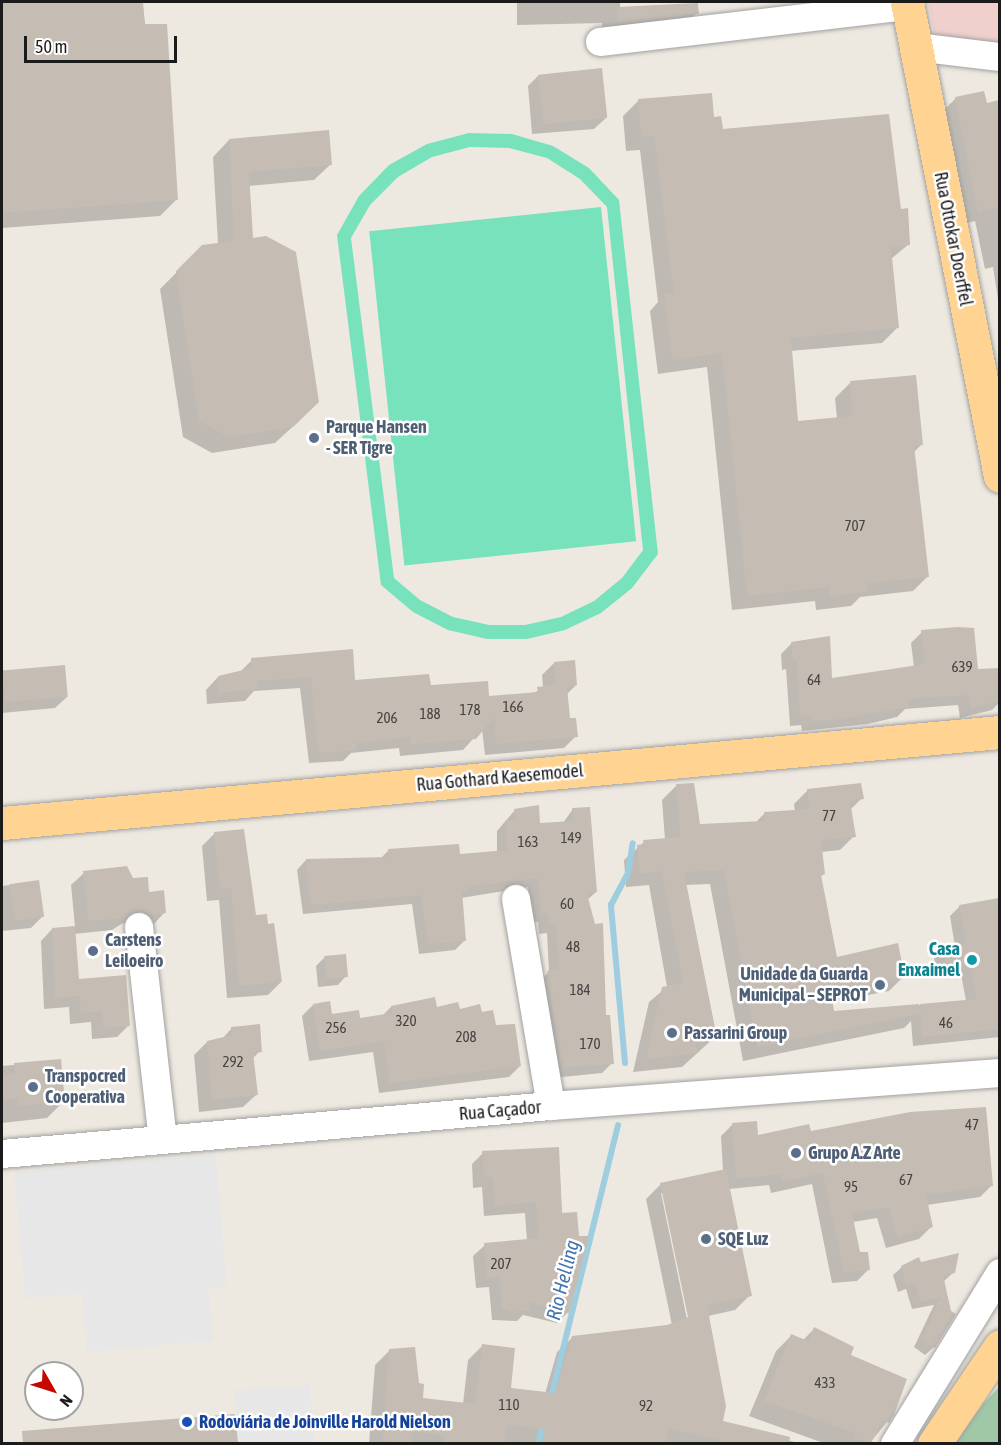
<!DOCTYPE html>
<html>
<head>
<meta charset="utf-8">
<style>
  body { margin:0 }
  #map { position:relative; width:1001px; height:1445px; overflow:hidden; background:#eee9e0; font-family:"Asap Condensed",sans-serif }
  div>[style] { position:absolute }
  [style*='--x'] { left:calc(var(--x)*1px); top:calc(var(--y)*1px); width:calc(var(--w)*1px); rotate:calc(var(--a)*1deg) }
  .commercial>* { inset:0; background:#f0d0cd }
  .cemetery>* { inset:0; background:#a0c8a7 }
  .pitch>* { inset:0; background:#78e2bd; transform-origin:0 0 }
  .parking>* { inset:0; background:#e7e7e7; transform-origin:0 0 }
  .shadow>* { inset:0; background:#0003 }
  .stream>* { height:6px; margin:-3px; padding:0 3px; transform-origin:3px; border-radius:3px; background:#9dcdde }
  .building>* { inset:0; background:#c5bcb3; transform-origin:0 0 }
  .roads { filter:drop-shadow(0 0 2px #a2a2a2) drop-shadow(0 0 2px #a2a2a2) }
  .minor>* { height:28px; margin:-14px; padding:0 14px; transform-origin:14px; border-radius:14px; background:#fff }
  .major>* { height:33px; margin:-16.5px; padding:0 16.5px; transform-origin:16.5px; border-radius:16.5px; background:#ffd493 }
  .dots>* { width:16px; height:16px; translate:-50% -50%; box-sizing:border-box; border:3px solid #fff; border-radius:50% }
  span { translate:-50% -50%; white-space:nowrap; text-align:center; line-height:1.15; -webkit-text-stroke:5px #fff; paint-order:stroke }
  .number-label { font-size:15px; color:#464341 }
  .number-label span { -webkit-text-stroke-width:0 }
  .street-label { font-size:18px; color:#1b1b1b }
  .service-label { font-size:18px; color:#4e5e75; font-weight:700 }
  .left { translate:0 -50%; text-align:left }
  .right { translate:-100% -50%; text-align:right }
  .culture-label { font-size:18px; color:#0d838f; font-weight:700 }
  .transit-label { font-size:18px; color:#164399; font-weight:700 }
  .water-label { font-size:20px; color:#4375af; font-style:italic }
  .frame { position:absolute; inset:0; border:3px solid #1b1b1b; pointer-events:none }
  .north { position:absolute; left:24px; top:1361px; width:60px; height:60px; box-sizing:border-box; background:#fff; border:2px solid #a4a4a4; border-radius:50%; rotate:129deg; font-size:16px; font-weight:700; line-height:24px; text-align:center; color:#1b1b1b }
  .north::after { content:''; display:block; margin:auto; width:21px; height:27px; background:#c60700; clip-path:polygon(50% 0,100% 100%,50% 72%,0 100%) }
  .scale { position:absolute; left:24px; top:36px; width:153px; height:27px; box-sizing:border-box; border:3px solid #1b1b1b; border-top:0; padding-left:8px; font-size:18px; line-height:21px; white-space:nowrap; color:#1b1b1b; -webkit-text-stroke:4px #fff; paint-order:stroke }
</style>
</head>
<body>
<div id="map">
  <div class="commercial">
    <i style="clip-path:polygon(928px 2px,999px 2px,999px 50px,939px 40px,934px 33px)"></i>
  </div>
  <div class="cemetery">
    <i style="clip-path:polygon(999px 1387px,999px 1443px,953px 1444px,984px 1403px)"></i>
  </div>
  <div class="pitch">
    <i style="clip-path:polygon(evenodd,469px 133px,512px 134px,553px 146px,589px 168px,619px 200px,658px 554px,632px 588px,601px 613px,565px 630px,527px 639px,487px 639px,448px 630px,413px 612px,381px 585px,337px 235px,359px 196px,389px 165px,427px 144px,469px 133px,470px 147px,509px 148px,547px 158px,580px 179px,607px 207px,643px 550px,622px 578px,594px 601px,561px 617px,525px 625px,489px 625px,453px 617px,420px 600px,394px 578px,351px 238px,370px 205px,398px 177px,432px 157px,470px 147px)"></i>
    <i style="left:601px;top:207px;width:336px;height:233px;rotate:84deg"></i>
  </div>
  <div class="parking">
    <i style="clip-path:polygon(216px 1154px,227px 1288px,209px 1289px,213px 1341px,87px 1352px,82px 1294px,25px 1298px,14px 1172px)"></i>
    <i style="left:310px;top:1385px;width:58px;height:76px;rotate:86deg"></i>
  </div>
  <div class="shadow">
    <i style="clip-path:polygon(2px 2px,141px 2px,177px 199px,160px 216px,2px 228px)"></i>
    <i style="clip-path:polygon(517px 2px,620px 2px,620px 9px,697px 13px,681px 29px,603px 39px,602px 23px,517px 25px)"></i>
    <i style="clip-path:polygon(539px 75px,606px 118px,594px 129px,532px 134px,528px 86px)"></i>
    <i style="clip-path:polygon(983px 92px,986px 104px,1000px 101px,1000px 312px,993px 267px,985px 269px,975px 221px,966px 223px,943px 111px,955px 99px)"></i>
    <i style="clip-path:polygon(638px 101px,712px 119px,722px 131px,899px 210px,909px 244px,891px 259px,897px 328px,882px 343px,790px 351px,797px 423px,837px 419px,835px 398px,850px 383px,922px 444px,913px 453px,928px 576px,913px 591px,860px 597px,851px 606px,816px 610px,815px 601px,732px 610px,707px 367px,658px 374px,650px 311px,658px 302px,640px 150px,626px 151px,623px 116px)"></i>
    <i style="clip-path:polygon(229px 140px,331px 164px,314px 180px,249px 186px,252px 240px,301px 419px,275px 443px,212px 453px,183px 437px,160px 289px,203px 246px,218px 244px,213px 157px)"></i>
    <i style="clip-path:polygon(922px 632px,977px 671px,997px 670px,1000px 702px,992px 710px,960px 718px,958px 705px,905px 709px,897px 717px,868px 724px,802px 731px,801px 725px,790px 726px,786px 669px,782px 670px,781px 654px,792px 643px,830px 680px,914px 667px,911px 643px)"></i>
    <i style="clip-path:polygon(252px 660px,354px 682px,430px 687px,488px 698px,532px 694px,543px 688px,542px 675px,554px 663px,576px 685px,567px 694px,568px 719px,576px 736px,564px 748px,485px 755px,482px 729px,463px 750px,400px 756px,399px 748px,351px 753px,343px 761px,309px 763px,300px 688px,254px 691px,245px 701px,207px 704px,206px 690px,218px 677px,240px 672px)"></i>
    <i style="clip-path:polygon(64px 667px,67px 697px,55px 708px,2px 713px,2px 673px)"></i>
    <i style="clip-path:polygon(676px 786px,699px 826px,755px 823px,764px 814px,795px 812px,794px 804px,808px 790px,862px 798px,850px 810px,854px 836px,840px 850px,821px 852px,824px 874px,820px 877px,836px 959px,903px 977px,889px 991px,831px 1002px,833px 1013px,966px 1001px,961px 974px,938px 978px,934px 959px,943px 949px,955px 947px,950px 916px,960px 906px,1000px 899px,1000px 1037px,913px 1046px,911px 1021px,904px 1028px,743px 1061px,710px 884px,685px 885px,715px 1037px,682px 1067px,633px 1072px,649px 1002px,667px 987px,649px 885px,626px 887px,624px 860px,644px 842px,665px 840px,662px 800px)"></i>
    <i style="clip-path:polygon(573px 809px,596px 892px,587px 900px,612px 1063px,602px 1073px,552px 1078px,538px 982px,549px 972px,547px 933px,539px 934px,538px 922px,532px 922px,528px 887px,461px 898px,465px 940px,455px 950px,419px 954px,412px 904px,303px 914px,297px 870px,306px 860px,381px 858px,388px 851px,459px 856px,497px 852px,497px 831px,515px 810px,539px 825px,563px 823px)"></i>
    <i style="clip-path:polygon(215px 833px,281px 982px,268px 995px,227px 998px,219px 900px,207px 901px,202px 846px)"></i>
    <i style="clip-path:polygon(84px 873px,132px 880px,164px 913px,152px 926px,136px 927px,123px 923px,112px 930px,74px 934px,78px 981px,129px 1025px,117px 1037px,92px 1039px,91px 1022px,70px 1024px,69px 1007px,44px 1009px,41px 941px,52px 929px,75px 927px,71px 885px)"></i>
    <i style="clip-path:polygon(38px 882px,42px 917px,31px 928px,2px 931px,2px 886px)"></i>
    <i style="clip-path:polygon(324px 958px,346px 976px,338px 985px,318px 987px,316px 966px)"></i>
    <i style="clip-path:polygon(313px 1005px,331px 1016px,359px 1020px,382px 1016px,391px 1007px,481px 1013px,495px 1027px,520px 1066px,509px 1077px,379px 1093px,373px 1052px,309px 1061px,302px 1016px)"></i>
    <i style="clip-path:polygon(232px 1028px,260px 1051px,252px 1059px,256px 1095px,243px 1107px,199px 1112px,194px 1055px,207px 1042px,222px 1039px)"></i>
    <i style="clip-path:polygon(60px 1061px,63px 1102px,47px 1118px,2px 1123px,2px 1066px)"></i>
    <i style="clip-path:polygon(evenodd,733px 1124px,757px 1137px,810px 1133px,992px 1185px,980px 1197px,927px 1205px,931px 1227px,919px 1239px,886px 1248px,877px 1218px,853px 1222px,859px 1254px,869px 1269px,857px 1281px,832px 1283px,812px 1184px,771px 1193px,769px 1185px,729px 1189px,750px 1295px,735px 1310px,708px 1316px,721px 1422px,802px 1444px,369px 1444px,375px 1365px,390px 1350px,421px 1400px,463px 1404px,468px 1360px,483px 1345px,509px 1390px,545px 1394px,557px 1352px,573px 1337px,672px 1325px,646px 1199px,661px 1184px,723px 1171px,721px 1136px,733px 1124px,661px 1193px,664px 1193px,691px 1324px,688px 1324px,661px 1193px)"></i>
    <i style="clip-path:polygon(558px 1148px,568px 1312px,557px 1323px,523px 1315px,517px 1321px,492px 1320px,489px 1287px,476px 1288px,473px 1256px,485px 1245px,527px 1241px,525px 1213px,484px 1216px,482px 1187px,473px 1188px,472px 1164px,483px 1153px)"></i>
    <i style="clip-path:polygon(902px 1267px,954px 1272px,943px 1282px,949px 1312px,934px 1347px,925px 1355px,914px 1347px,934px 1305px,912px 1309px,906px 1289px,898px 1292px,893px 1275px)"></i>
    <i style="clip-path:polygon(814px 1329px,849px 1356px,887px 1422px,869px 1444px,826px 1444px,749px 1416px,776px 1351px,791px 1336px,803px 1340px)"></i>
    <i style="clip-path:polygon(234px 1416px,236px 1444px,29px 1444px,41px 1431px)"></i>
  </div>
  <div class="stream">
    <i style="--x:625;--y:1063;--w:159;--a:-95.1"></i>
    <i style="--x:611;--y:905;--w:36;--a:-62"></i>
    <i style="--x:628;--y:873;--w:30;--a:-81"></i>
    <i style="--x:551;--y:1398;--w:281;--a:-76.2"></i>
    <i style="--x:538;--y:1444;--w:23;--a:-75"></i>
  </div>
  <div class="building">
    <i style="clip-path:polygon(2px 2px,143px 2px,145px 24px,167px 24px,178px 200px,2px 213px)"></i>
    <i style="clip-path:polygon(698px 3px,699px 14px,618px 23px,617px 7px)"></i>
    <i style="left:602px;top:68px;width:50px;height:64px;rotate:84deg"></i>
    <i style="clip-path:polygon(984px 91px,987px 103px,999px 100px,999px 207px,978px 212px,955px 97px)"></i>
    <i style="clip-path:polygon(712px 93px,714px 117px,721px 116px,723px 129px,889px 114px,901px 209px,908px 208px,910px 245px,891px 247px,899px 328px,791px 338px,798px 421px,852px 416px,850px 381px,916px 375px,923px 445px,914px 445px,929px 577px,867px 583px,867px 592px,830px 596px,830px 587px,747px 596px,722px 353px,673px 360px,664px 294px,674px 293px,654px 136px,641px 137px,638px 99px)"></i>
    <i style="clip-path:polygon(329px 130px,332px 165px,249px 172px,253px 238px,266px 236px,296px 252px,319px 402px,293px 427px,229px 437px,199px 421px,176px 271px,202px 245px,234px 241px,229px 139px)"></i>
    <i style="clip-path:polygon(957px 627px,974px 628px,978px 669px,999px 668px,999px 701px,971px 708px,968px 695px,908px 699px,909px 707px,840px 719px,812px 721px,811px 715px,800px 716px,797px 659px,793px 659px,791px 642px,830px 636px,832px 678px,925px 664px,921px 630px)"></i>
    <i style="clip-path:polygon(353px 649px,355px 680px,429px 674px,431px 685px,488px 681px,489px 696px,538px 692px,537px 687px,556px 685px,554px 662px,575px 660px,577px 685px,567px 687px,570px 718px,576px 718px,578px 737px,496px 744px,494px 717px,476px 739px,411px 744px,411px 737px,356px 743px,356px 750px,326px 753px,320px 752px,317px 742px,311px 677px,258px 681px,258px 689px,218px 693px,218px 676px,252px 668px,251px 658px)"></i>
    <i style="left:65px;top:665px;width:32px;height:63px;rotate:85deg"></i>
    <i style="clip-path:polygon(694px 783px,700px 824px,764px 821px,764px 812px,810px 809px,807px 789px,861px 783px,864px 799px,850px 801px,856px 837px,821px 840px,825px 874px,821px 875px,837px 957px,898px 943px,905px 978px,831px 992px,834px 1011px,919px 1004px,920px 1014px,757px 1047px,724px 870px,684px 872px,717px 1038px,695px 1042px,698px 1053px,646px 1059px,662px 987px,683px 983px,662px 871px,640px 874px,637px 845px,644px 844px,643px 840px,680px 837px,676px 784px)"></i>
    <i style="clip-path:polygon(539px 805px,540px 823px,573px 821px,572px 808px,590px 807px,597px 892px,587px 894px,595px 924px,603px 923px,606px 1015px,610px 1015px,614px 1064px,561px 1068px,547px 971px,559px 970px,556px 924px,549px 925px,547px 913px,541px 913px,538px 878px,467px 887px,468px 891px,462px 891px,466px 941px,428px 944px,421px 895px,312px 905px,309px 894px,306px 859px,388px 857px,388px 849px,459px 844px,460px 854px,507px 850px,506px 820px,515px 819px,514px 809px)"></i>
    <i style="clip-path:polygon(244px 829px,256px 915px,267px 914px,268px 924px,274px 923px,282px 982px,239px 986px,231px 888px,220px 889px,214px 832px)"></i>
    <i style="clip-path:polygon(127px 866px,133px 878px,148px 877px,149px 892px,164px 890px,166px 913px,150px 915px,137px 911px,126px 918px,88px 921px,83px 871px)"></i>
    <i style="left:39px;top:880px;width:37px;height:30px;rotate:82deg"></i>
    <i style="clip-path:polygon(999px 898px,999px 1029px,922px 1037px,920px 1004px,977px 999px,970px 965px,947px 969px,943px 948px,966px 943px,959px 905px)"></i>
    <i style="clip-path:polygon(75px 926px,79px 979px,126px 975px,130px 1026px,103px 1028px,102px 1011px,81px 1013px,80px 996px,55px 998px,52px 928px)"></i>
    <i style="left:346px;top:954px;width:23px;height:22px;rotate:85deg"></i>
    <i style="clip-path:polygon(435px 997px,437px 1007px,458px 1002px,460px 1009px,480px 1004px,482px 1012px,493px 1010px,496px 1025px,515px 1024px,521px 1066px,390px 1083px,384px 1041px,320px 1051px,313px 1004px,330px 1001px,332px 1014px,359px 1010px,360px 1018px,392px 1013px,391px 1006px)"></i>
    <i style="clip-path:polygon(260px 1024px,262px 1052px,253px 1053px,258px 1095px,212px 1100px,207px 1041px,232px 1035px,231px 1027px)"></i>
    <i style="clip-path:polygon(61px 1059px,65px 1102px,18px 1106px,17px 1098px,2px 1100px,2px 1075px,15px 1073px,14px 1063px)"></i>
    <i style="clip-path:polygon(986px 1107px,993px 1186px,926px 1195px,933px 1227px,898px 1237px,889px 1207px,852px 1213px,860px 1252px,868px 1252px,870px 1270px,844px 1272px,823px 1173px,782px 1182px,781px 1174px,736px 1179px,732px 1123px,757px 1121px,758px 1135px,809px 1124px,811px 1131px,910px 1112px)"></i>
    <i style="clip-path:polygon(559px 1147px,562px 1213px,577px 1212px,579px 1236px,589px 1236px,569px 1313px,529px 1302px,530px 1310px,510px 1312px,502px 1309px,500px 1277px,487px 1278px,484px 1243px,539px 1238px,536px 1202px,495px 1206px,493px 1177px,484px 1177px,482px 1151px)"></i>
    <i style="clip-path:polygon(726px 1169px,752px 1296px,707px 1305px,726px 1406px,723px 1421px,790px 1437px,789px 1443px,719px 1443px,720px 1440px,669px 1429px,665px 1443px,542px 1443px,546px 1429px,507px 1425px,505px 1443px,443px 1443px,444px 1435px,413px 1432px,412px 1442px,407px 1443px,382px 1441px,389px 1349px,415px 1347px,419px 1383px,424px 1384px,423px 1398px,475px 1404px,482px 1344px,515px 1348px,511px 1388px,555px 1393px,572px 1336px,667px 1325px,688px 1317px,660px 1183px)"></i>
    <i style="clip-path:polygon(959px 1253px,955px 1273px,943px 1275px,951px 1311px,956px 1314px,935px 1348px,922px 1339px,941px 1297px,920px 1302px,915px 1282px,906px 1285px,901px 1266px,919px 1257px,921px 1262px)"></i>
    <i style="clip-path:polygon(814px 1327px,854px 1347px,851px 1355px,907px 1379px,894px 1415px,889px 1423px,882px 1420px,871px 1443px,854px 1438px,855px 1433px,764px 1401px,791px 1334px,808px 1341px)"></i>
    <i style="clip-path:polygon(235px 1414px,238px 1443px,23px 1443px,22px 1431px)"></i>
  </div>
  <div class="roads">
    <div class="minor">
      <i style="--x:600;--y:42;--w:310;--a:-6.7"></i>
      <i style="--x:916;--y:47;--w:85;--a:6.8"></i>
      <i style="--x:516;--y:899;--w:210;--a:80.4"></i>
      <i style="--x:139;--y:927;--w:214;--a:83.6"></i>
      <i style="--x:2;--y:1154;--w:551;--a:-5"></i>
      <i style="--x:551;--y:1106;--w:450;--a:-4.2"></i>
      <i style="--x:895;--y:1444;--w:201;--a:-58.4"></i>
    </div>
    <div class="major">
      <i style="--x:907;--y:2;--w:483;--a:78.9"></i>
      <i style="--x:2;--y:823;--w:1002;--a:-5.21"></i>
      <i style="--x:934;--y:1444;--w:118;--a:-56"></i>
    </div>
  </div>
  <div class="dots">
    <i style="left:314px;top:438px;background:#5c6f8a"></i>
    <i style="left:93px;top:951px;background:#5c6f8a"></i>
    <i style="left:972px;top:960px;background:#0f9aa8"></i>
    <i style="left:880px;top:985px;background:#5c6f8a"></i>
    <i style="left:672px;top:1033px;background:#5c6f8a"></i>
    <i style="left:33px;top:1087px;background:#5c6f8a"></i>
    <i style="left:796px;top:1153px;background:#5c6f8a"></i>
    <i style="left:706px;top:1239px;background:#5c6f8a"></i>
    <i style="left:187px;top:1422px;background:#1a4fb4"></i>
  </div>
  <div class="number-label">
    <span style="left:855px;top:526px">707</span>
    <span style="left:962px;top:667px">639</span>
    <span style="left:814px;top:680px">64</span>
    <span style="left:513px;top:707px">166</span>
    <span style="left:470px;top:710px">178</span>
    <span style="left:430px;top:714px">188</span>
    <span style="left:387px;top:718px">206</span>
    <span style="left:829px;top:816px">77</span>
    <span style="left:571px;top:838px">149</span>
    <span style="left:528px;top:842px">163</span>
    <span style="left:567px;top:904px">60</span>
    <span style="left:573px;top:947px">48</span>
    <span style="left:580px;top:990px">184</span>
    <span style="left:406px;top:1021px">320</span>
    <span style="left:946px;top:1023px">46</span>
    <span style="left:336px;top:1028px">256</span>
    <span style="left:466px;top:1037px">208</span>
    <span style="left:590px;top:1044px">170</span>
    <span style="left:233px;top:1062px">292</span>
    <span style="left:972px;top:1125px">47</span>
    <span style="left:906px;top:1180px">67</span>
    <span style="left:851px;top:1187px">95</span>
    <span style="left:501px;top:1264px">207</span>
    <span style="left:825px;top:1383px">433</span>
    <span style="left:509px;top:1405px">110</span>
    <span style="left:646px;top:1406px">92</span>
  </div>
  <div class="street-label">
    <span style="left:953px;top:239px;rotate:79deg">Rua Ottokar Doerffel</span>
    <span style="left:500px;top:778px;rotate:-5deg">Rua Gothard Kaesemodel</span>
    <span style="left:500px;top:1111px;rotate:-5deg">Rua Caçador</span>
  </div>
  <div class="service-label">
    <span class="left" style="left:326px;top:438px">Parque Hansen<br>- SER Tigre</span>
    <span class="left" style="left:105px;top:951px">Carstens<br>Leiloeiro</span>
    <span class="right" style="left:868px;top:985px">Unidade da Guarda<br>Municipal – SEPROT</span>
    <span class="left" style="left:684px;top:1033px">Passarini Group</span>
    <span class="left" style="left:45px;top:1087px">Transpocred<br>Cooperativa</span>
    <span class="left" style="left:808px;top:1153px">Grupo A.Z Arte</span>
    <span class="left" style="left:718px;top:1239px">SQE Luz</span>
  </div>
  <div class="culture-label">
    <span class="right" style="left:960px;top:960px">Casa<br>Enxaimel</span>
  </div>
  <div class="transit-label">
    <span class="left" style="left:199px;top:1422px">Rodoviária de Joinville Harold Nielson</span>
  </div>
  <div class="water-label">
    <span style="left:562px;top:1280px;rotate:-76deg">Rio Helling</span>
  </div>
  <div class="frame"></div>
  <div class="north">N</div>
  <div class="scale">50 m</div>
</div>
</body>
</html>
